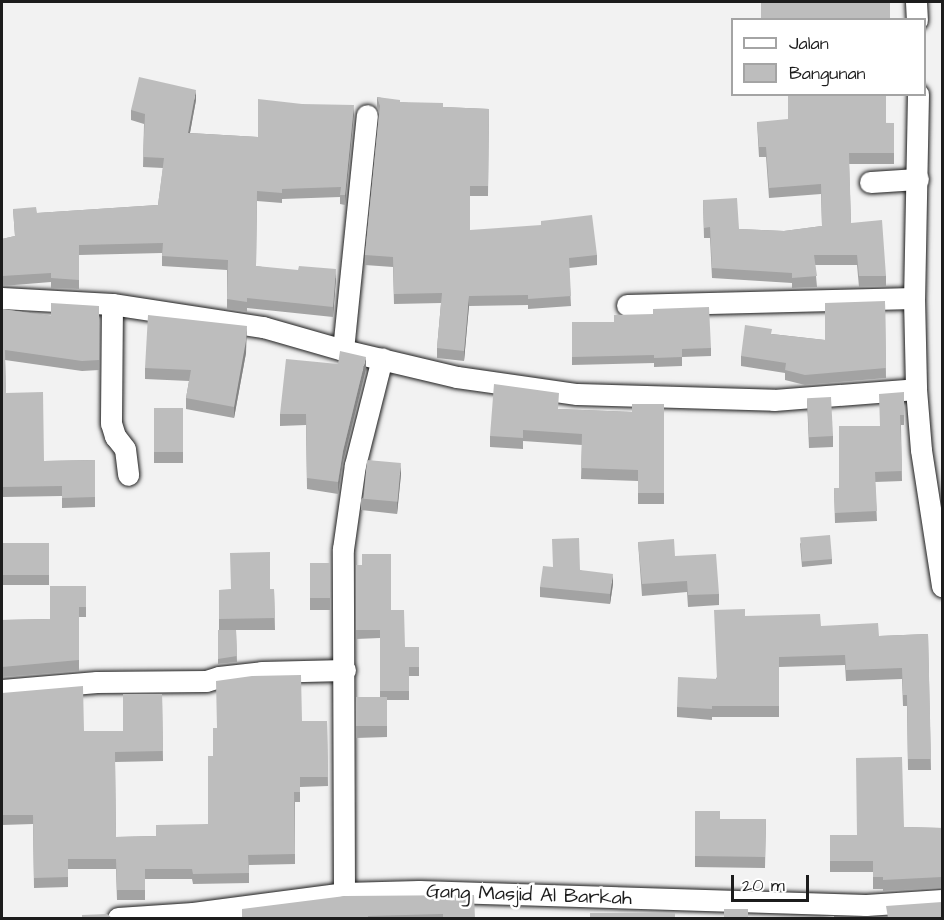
<!DOCTYPE html>
<html>
<head>
<meta charset="utf-8">
<style>
  body { margin:0 }
  #map { position:relative; width:944px; height:920px; overflow:hidden; background:#f2f2f2; font-family:"Architects Daughter",sans-serif }
  div>[style] { position:absolute }
  [style*='--x'] { left:calc(var(--x)*1px); top:calc(var(--y)*1px); width:calc(var(--w)*1px); rotate:calc(var(--a)*1deg) }
  .roads { filter:drop-shadow(0 0 2px #1c1c1c) drop-shadow(0 0 2px #1c1c1c) }
  .street>* { height:21px; margin:-10.5px; padding:0 10.5px; transform-origin:10.5px; border-radius:10.5px; background:#fff }
  .wall>* { inset:0; background:#a3a3a3; transform-origin:0 0 }
  .shaded-wall>* { inset:0; background:#848484 }
  .building>* { inset:0; background:#bdbdbd; transform-origin:0 0 }
  span { translate:-50% -50%; white-space:nowrap; text-align:center; line-height:1.15; -webkit-text-stroke:5px #fff; paint-order:stroke }
  .street-label { font-size:20px; color:#1c1c1c }
  .frame { position:absolute; inset:0; border:3px solid #1c1c1c; pointer-events:none }
  .legend { position:absolute; left:731px; top:18px; width:195px; height:78px; box-sizing:border-box; background:#fff; border:2px solid #a4a4a4; margin:0; padding:8px 10px; list-style:none; font-size:18px; color:#1c1c1c }
  .legend li { display:flex; align-items:center; gap:12px; height:30px }
  .legend b { width:30px; border:2px solid #a4a4a4 }
  .scale { position:absolute; left:731px; top:875px; width:78px; height:27px; box-sizing:border-box; border:3px solid #1c1c1c; border-top:0; padding-left:8px; font-size:18px; line-height:21px; white-space:nowrap; color:#1c1c1c; -webkit-text-stroke:4px #fff; paint-order:stroke }
</style>
</head>
<body>
<div id="map">
  <div class="roads">
    <div class="street">
      <i style="--x:916;--y:2;--w:18;--a:87"></i>
      <i style="--x:918;--y:94;--w:204;--a:91.1"></i>
      <i style="--x:914;--y:298;--w:91;--a:88.7"></i>
      <i style="--x:916;--y:389;--w:61;--a:85.3"></i>
      <i style="--x:921;--y:450;--w:138;--a:81.2"></i>
      <i style="--x:870;--y:182;--w:48;--a:-3.6"></i>
      <i style="--x:2;--y:298;--w:110;--a:3.1"></i>
      <i style="--x:112;--y:304;--w:153;--a:8.7"></i>
      <i style="--x:263;--y:327;--w:83;--a:16"></i>
      <i style="--x:343;--y:350;--w:117;--a:13.3"></i>
      <i style="--x:457;--y:377;--w:121;--a:8.1"></i>
      <i style="--x:577;--y:394;--w:197;--a:1.7"></i>
      <i style="--x:774;--y:400;--w:142;--a:-4.4"></i>
      <i style="--x:112;--y:304;--w:119;--a:90.5"></i>
      <i style="--x:111;--y:423;--w:14;--a:73"></i>
      <i style="--x:115;--y:436;--w:16;--a:52"></i>
      <i style="--x:125;--y:449;--w:26;--a:83"></i>
      <i style="--x:627;--y:305;--w:287;--a:-1.4"></i>
      <i style="--x:343;--y:350;--w:236;--a:-84.2"></i>
      <i style="--x:2;--y:690;--w:95;--a:-4.8"></i>
      <i style="--x:97;--y:682;--w:109;--a:-0.5"></i>
      <i style="--x:206;--y:681;--w:14;--a:-17"></i>
      <i style="--x:219;--y:677;--w:43;--a:-6.6"></i>
      <i style="--x:262;--y:672;--w:83;--a:-1.4"></i>
      <i style="--x:344;--y:893;--w:344;--a:-90.2"></i>
      <i style="--x:343;--y:549;--w:85;--a:-81.9"></i>
      <i style="--x:355;--y:465;--w:110;--a:-75.8"></i>
      <i style="--x:118;--y:918;--w:75;--a:-3.8"></i>
      <i style="--x:193;--y:913;--w:152;--a:-7.5"></i>
      <i style="--x:344;--y:893;--w:75;--a:-1.5"></i>
      <i style="--x:419;--y:891;--w:447;--a:1.8"></i>
      <i style="--x:866;--y:905;--w:76;--a:-3.8"></i>
    </div>
  </div>
  <div class="wall">
    <i style="clip-path:polygon(377px 97px,400px 102px,443px 107px,489px 109px,488px 196px,470px 196px,470px 230px,597px 255px,597px 265px,569px 268px,571px 306px,528px 309px,528px 305px,469px 306px,464px 361px,437px 358px,437px 348px,441px 303px,394px 304px,393px 267px,365px 265px,365px 255px,379px 114px,377px 107px)"></i>
    <i style="clip-path:polygon(196px 100px,190px 133px,258px 137px,354px 115px,345px 205px,340px 204px,340px 197px,282px 199px,282px 203px,257px 201px,256px 266px,336px 278px,333px 317px,247px 308px,247px 312px,227px 309px,227px 270px,162px 266px,162px 253px,79px 255px,79px 289px,51px 288px,51px 282px,2px 286px,2px 239px,15px 236px,13px 209px,37px 213px,158px 205px,163px 168px,143px 167px,144px 124px,131px 120px,131px 110px)"></i>
    <i style="clip-path:polygon(757px 122px,894px 123px,894px 164px,849px 164px,851px 223px,886px 276px,886px 286px,859px 287px,857px 265px,815px 265px,817px 287px,792px 288px,792px 283px,712px 278px,710px 238px,704px 238px,703px 200px,739px 229px,784px 231px,822px 226px,821px 194px,769px 198px,766px 157px,759px 157px)"></i>
    <i style="clip-path:polygon(885px 301px,886px 378px,805px 385px,785px 380px,785px 373px,741px 366px,741px 356px,772px 334px,825px 340px)"></i>
    <i style="clip-path:polygon(99px 306px,99px 370px,82px 371px,5px 360px,6px 393px,44px 461px,95px 460px,95px 507px,62px 508px,62px 496px,2px 497px,2px 309px,51px 316px)"></i>
    <i style="clip-path:polygon(572px 322px,711px 348px,711px 356px,682px 357px,682px 366px,654px 367px,654px 363px,572px 365px)"></i>
    <i style="clip-path:polygon(246px 353px,234px 418px,186px 409px,186px 398px,189px 381px,145px 379px,145px 368px)"></i>
    <i style="clip-path:polygon(366px 369px,343px 462px,338px 494px,307px 489px,306px 425px,280px 426px,280px 414px)"></i>
    <i style="clip-path:polygon(904px 392px,904px 425px,901px 425px,902px 481px,875px 482px,877px 521px,835px 523px,834px 488px,839px 488px,880px 426px)"></i>
    <i style="clip-path:polygon(807px 399px,833px 436px,833px 447px,809px 448px)"></i>
    <i style="clip-path:polygon(664px 404px,664px 504px,638px 504px,638px 481px,581px 479px,582px 445px,523px 441px,523px 449px,490px 447px,490px 436px,558px 409px,632px 412px)"></i>
    <i style="left:183px;top:408px;width:55px;height:29px;rotate:90deg"></i>
    <i style="clip-path:polygon(401px 474px,397px 514px,361px 510px,361px 499px)"></i>
    <i style="clip-path:polygon(638px 542px,675px 556px,719px 594px,719px 605px,688px 607px,687px 592px,642px 596px)"></i>
    <i style="left:2px;top:543px;width:47px;height:42px"></i>
    <i style="clip-path:polygon(800px 543px,832px 559px,832px 564px,802px 567px)"></i>
    <i style="left:310px;top:563px;width:20px;height:47px"></i>
    <i style="clip-path:polygon(356px 565px,362px 565px,391px 610px,405px 647px,419px 647px,419px 676px,409px 676px,409px 700px,387px 700px,387px 737px,356px 738px,356px 698px,380px 698px,380px 638px,356px 639px)"></i>
    <i style="clip-path:polygon(580px 570px,613px 584px,610px 604px,540px 597px,540px 587px)"></i>
    <i style="clip-path:polygon(86px 586px,86px 617px,79px 617px,79px 671px,2px 677px,2px 620px,50px 619px)"></i>
    <i style="clip-path:polygon(274px 589px,275px 630px,236px 630px,237px 662px,218px 664px,218px 630px,219px 630px,219px 590px)"></i>
    <i style="clip-path:polygon(745px 616px,821px 626px,879px 636px,928px 634px,931px 770px,908px 770px,907px 706px,903px 706px,902px 679px,846px 681px,845px 665px,779px 667px,779px 717px,712px 717px,712px 720px,677px 717px,677px 707px,716px 679px)"></i>
    <i style="clip-path:polygon(2px 693px,84px 731px,123px 731px,162px 694px,163px 761px,115px 762px,116px 837px,156px 836px,208px 824px,213px 756px,302px 721px,327px 721px,328px 786px,300px 787px,300px 802px,295px 802px,295px 864px,249px 865px,249px 883px,193px 884px,192px 879px,145px 879px,145px 900px,117px 900px,116px 869px,68px 869px,68px 887px,34px 888px,33px 824px,2px 825px)"></i>
    <i style="clip-path:polygon(695px 811px,720px 819px,766px 819px,765px 868px,695px 867px)"></i>
    <i style="clip-path:polygon(904px 827px,942px 828px,942px 888px,883px 891px,883px 889px,873px 889px,873px 872px,830px 872px,830px 835px,857px 835px)"></i>
    <i style="clip-path:polygon(345px 896px,475px 918px,242px 918px)"></i>
  </div>
  <div class="shaded-wall">
    <i style="clip-path:polygon(196px 90px,196px 100px,188px 143px,188px 133px)"></i>
    <i style="clip-path:polygon(354px 105px,354px 115px,345px 205px,345px 195px)"></i>
    <i style="clip-path:polygon(336px 269px,336px 278px,333px 317px,333px 307px)"></i>
    <i style="clip-path:polygon(469px 296px,469px 306px,464px 361px,464px 351px)"></i>
    <i style="clip-path:polygon(247px 326px,246px 353px,234px 418px,234px 407px)"></i>
    <i style="clip-path:polygon(366px 357px,366px 369px,343px 462px,338px 494px,338px 482px,343px 451px)"></i>
    <i style="clip-path:polygon(401px 463px,401px 474px,397px 514px,397px 503px)"></i>
    <i style="clip-path:polygon(613px 574px,613px 584px,610px 604px,610px 594px)"></i>
  </div>
  <div class="building">
    <i style="left:761px;top:2px;width:129px;height:18px"></i>
    <i style="clip-path:polygon(139px 77px,196px 90px,188px 133px,258px 137px,258px 99px,302px 104px,354px 105px,345px 195px,340px 195px,341px 187px,282px 189px,282px 193px,257px 191px,256px 266px,298px 270px,299px 266px,336px 269px,333px 307px,247px 298px,247px 302px,227px 299px,228px 260px,162px 256px,163px 243px,79px 245px,79px 280px,51px 278px,51px 273px,2px 276px,2px 239px,15px 236px,13px 209px,36px 207px,37px 213px,158px 205px,164px 158px,143px 157px,145px 114px,131px 110px)"></i>
    <i style="clip-path:polygon(788px 94px,886px 94px,886px 123px,894px 123px,894px 153px,849px 153px,851px 223px,882px 220px,886px 276px,859px 276px,857px 255px,814px 255px,817px 276px,792px 278px,792px 273px,712px 268px,710px 227px,704px 228px,703px 200px,737px 198px,739px 229px,784px 231px,822px 226px,821px 184px,769px 188px,766px 147px,759px 147px,757px 122px,788px 119px)"></i>
    <i style="clip-path:polygon(377px 97px,400px 100px,400px 102px,443px 103px,443px 107px,489px 109px,488px 186px,470px 186px,470px 230px,541px 225px,541px 221px,592px 215px,597px 255px,569px 258px,571px 296px,528px 299px,528px 295px,469px 296px,464px 351px,437px 348px,442px 293px,394px 294px,393px 257px,365px 255px,380px 106px)"></i>
    <i style="clip-path:polygon(885px 301px,886px 368px,805px 375px,785px 370px,786px 363px,741px 356px,745px 325px,772px 329px,771px 334px,825px 340px,825px 303px)"></i>
    <i style="clip-path:polygon(51px 303px,99px 306px,99px 360px,82px 361px,5px 350px,6px 393px,43px 392px,44px 461px,95px 460px,95px 497px,62px 498px,62px 486px,2px 487px,2px 309px,51px 316px)"></i>
    <i style="clip-path:polygon(709px 307px,711px 348px,682px 349px,682px 357px,654px 358px,654px 355px,572px 357px,572px 322px,614px 322px,614px 315px,653px 314px,653px 309px)"></i>
    <i style="clip-path:polygon(148px 315px,247px 326px,246px 341px,234px 407px,186px 398px,191px 370px,145px 368px)"></i>
    <i style="clip-path:polygon(340px 351px,366px 357px,343px 451px,338px 482px,307px 478px,306px 414px,280px 414px,286px 359px,338px 364px)"></i>
    <i style="clip-path:polygon(494px 384px,559px 393px,558px 409px,632px 412px,632px 404px,664px 404px,664px 493px,638px 493px,638px 470px,581px 468px,582px 434px,523px 430px,523px 438px,490px 436px)"></i>
    <i style="clip-path:polygon(904px 392px,904px 415px,900px 415px,902px 471px,875px 472px,877px 511px,835px 513px,834px 488px,839px 488px,839px 426px,880px 426px,879px 394px)"></i>
    <i style="left:831px;top:397px;width:39px;height:24px;rotate:87deg"></i>
    <i style="left:183px;top:408px;width:44px;height:29px;rotate:90deg"></i>
    <i style="left:367px;top:460px;width:34px;height:39px;rotate:5deg"></i>
    <i style="left:830px;top:535px;width:24px;height:30px;rotate:85deg"></i>
    <i style="clip-path:polygon(579px 538px,580px 570px,613px 574px,610px 594px,540px 587px,543px 566px,553px 567px,552px 539px)"></i>
    <i style="clip-path:polygon(674px 539px,675px 556px,716px 554px,719px 594px,688px 595px,687px 581px,642px 584px,638px 542px)"></i>
    <i style="left:2px;top:543px;width:47px;height:32px"></i>
    <i style="clip-path:polygon(270px 552px,270px 589px,274px 589px,275px 618px,219px 619px,219px 590px,231px 589px,230px 553px)"></i>
    <i style="clip-path:polygon(362px 554px,391px 554px,391px 610px,404px 610px,405px 647px,419px 647px,419px 667px,409px 667px,409px 691px,380px 691px,380px 630px,356px 630px,356px 565px,362px 565px)"></i>
    <i style="left:310px;top:563px;width:20px;height:35px"></i>
    <i style="clip-path:polygon(50px 586px,86px 586px,86px 607px,79px 607px,79px 660px,2px 667px,2px 620px,50px 619px)"></i>
    <i style="clip-path:polygon(745px 609px,745px 616px,820px 614px,821px 626px,878px 623px,879px 636px,928px 634px,931px 759px,908px 759px,907px 695px,903px 695px,902px 668px,846px 670px,845px 655px,779px 657px,779px 706px,712px 706px,712px 709px,677px 707px,678px 677px,717px 679px,714px 610px)"></i>
    <i style="clip-path:polygon(218px 630px,236px 630px,237px 656px,218px 659px)"></i>
    <i style="clip-path:polygon(301px 675px,302px 721px,327px 721px,328px 777px,300px 777px,300px 792px,294px 792px,295px 854px,248px 855px,249px 873px,193px 874px,192px 869px,145px 869px,145px 890px,117px 890px,116px 859px,68px 859px,68px 877px,34px 878px,33px 815px,2px 815px,2px 693px,83px 686px,84px 731px,123px 731px,123px 694px,162px 694px,163px 751px,115px 752px,116px 837px,156px 836px,156px 825px,208px 824px,208px 756px,213px 756px,213px 728px,217px 728px,216px 681px,252px 676px)"></i>
    <i style="left:387px;top:697px;width:29px;height:31px;rotate:90deg"></i>
    <i style="clip-path:polygon(902px 757px,904px 827px,942px 828px,942px 877px,883px 880px,883px 877px,873px 877px,873px 861px,830px 861px,830px 835px,857px 835px,856px 758px)"></i>
    <i style="clip-path:polygon(695px 811px,720px 811px,720px 819px,766px 819px,765px 857px,695px 856px)"></i>
    <i style="clip-path:polygon(474px 895px,475px 918px,443px 918px,443px 914px,368px 916px,368px 918px,242px 918px,242px 909px,345px 896px)"></i>
    <i style="clip-path:polygon(942px 902px,942px 918px,888px 918px,886px 906px)"></i>
    <i style="left:724px;top:909px;width:24px;height:9px"></i>
    <i style="left:590px;top:913px;width:85px;height:5px"></i>
    <i style="clip-path:polygon(107px 914px,112px 918px,82px 918px,82px 915px)"></i>
    <i style="clip-path:polygon(834px 916px,834px 918px,807px 918px)"></i>
  </div>
  <div class="street-label">
    <span style="left:529px;top:895px;rotate:2deg">Gang Masjid Al Barkah</span>
  </div>
  <div class="frame"></div>
  <ul class="legend">
  <li><b style="height:8px;background:#fff"></b>Jalan</li>
  <li><b style="height:16px;background:#bdbdbd"></b>Bangunan</li>
  </ul>
  <div class="scale">20 m</div>
</div>
</body>
</html>
